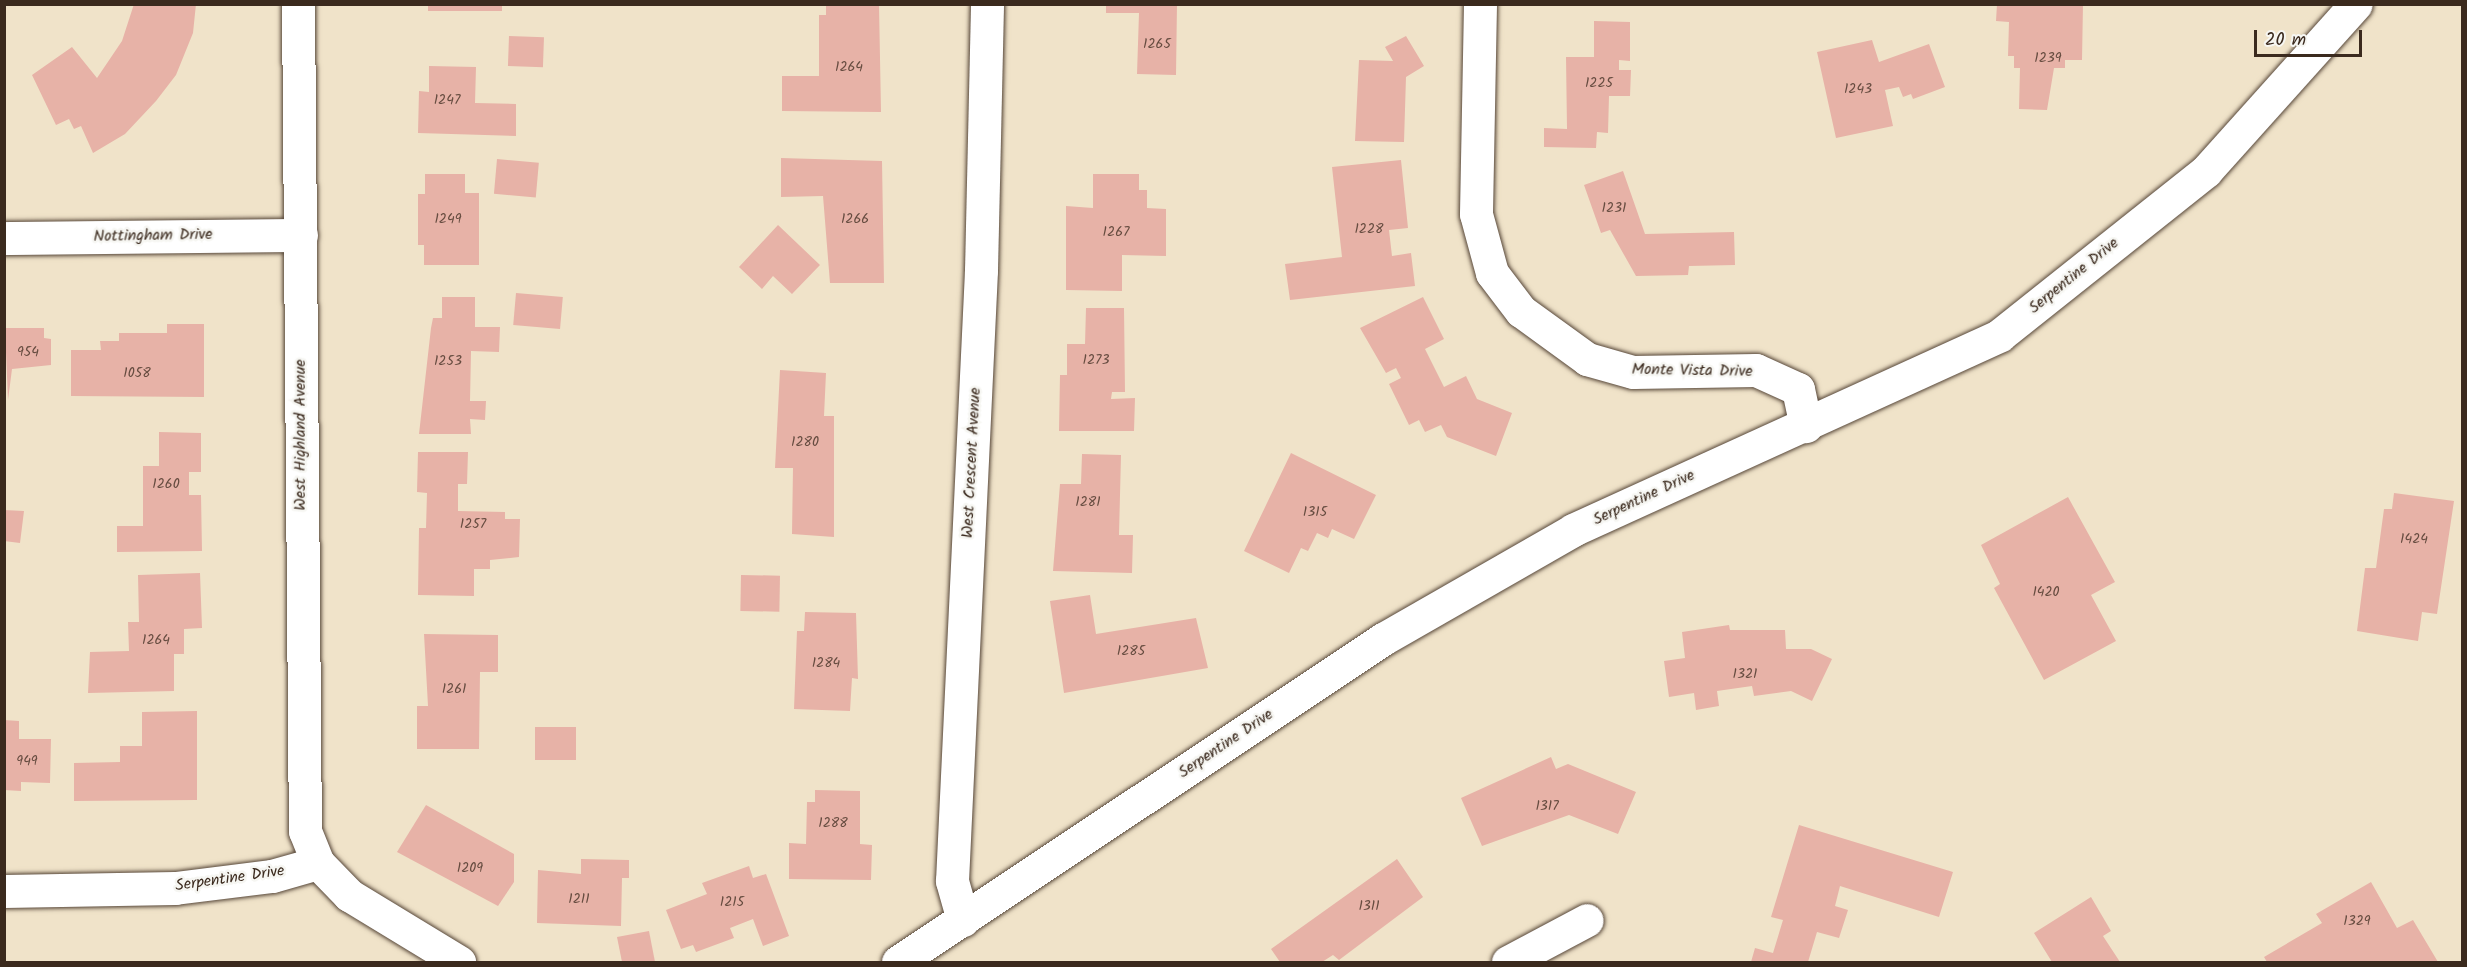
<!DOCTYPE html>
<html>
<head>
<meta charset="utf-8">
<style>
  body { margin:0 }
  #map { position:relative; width:2467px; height:967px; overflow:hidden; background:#f0e3c9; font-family:Kalam,sans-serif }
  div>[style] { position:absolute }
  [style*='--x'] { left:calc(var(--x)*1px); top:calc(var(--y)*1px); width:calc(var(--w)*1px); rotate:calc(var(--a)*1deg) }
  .building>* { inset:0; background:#e7b2a7; transform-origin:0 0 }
  .roads { filter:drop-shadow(0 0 2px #564638) drop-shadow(0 0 2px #564638) }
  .minor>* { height:33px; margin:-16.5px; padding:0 16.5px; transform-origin:16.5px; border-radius:16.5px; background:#fff }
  span { translate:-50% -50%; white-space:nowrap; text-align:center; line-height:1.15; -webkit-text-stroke:5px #f6f6f2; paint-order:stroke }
  .number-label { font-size:14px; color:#664c40 }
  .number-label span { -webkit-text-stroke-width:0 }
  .street-label { font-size:16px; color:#3b2a1e }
  .frame { position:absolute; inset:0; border:6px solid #3b2a1e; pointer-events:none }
  .scale { position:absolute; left:2254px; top:30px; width:108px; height:27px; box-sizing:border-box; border:3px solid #3b2a1e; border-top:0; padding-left:8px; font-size:18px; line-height:21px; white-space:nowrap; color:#3b2a1e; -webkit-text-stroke:4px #f6f6f2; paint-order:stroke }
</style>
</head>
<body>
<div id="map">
  <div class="building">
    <i style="clip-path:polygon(134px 4px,196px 4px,193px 33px,176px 75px,156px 101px,125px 134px,93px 153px,81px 126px,74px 129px,69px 119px,56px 125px,32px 75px,72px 47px,97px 78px,122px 41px)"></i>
    <i style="left:428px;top:4px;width:74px;height:7px"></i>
    <i style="clip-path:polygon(826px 4px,879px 4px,881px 112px,782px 111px,782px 76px,819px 76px,819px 15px,826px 15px)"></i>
    <i style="clip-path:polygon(1106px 4px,1177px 4px,1176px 75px,1137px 74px,1139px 13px,1106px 13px)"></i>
    <i style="clip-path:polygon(1997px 4px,2083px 4px,2082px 60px,2065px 60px,2065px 68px,2054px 68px,2047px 110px,2019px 109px,2020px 68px,2014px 68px,2014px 56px,2008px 56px,2009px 22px,1996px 21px)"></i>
    <i style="clip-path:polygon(1594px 21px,1630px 22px,1630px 61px,1619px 60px,1619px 70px,1631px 70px,1630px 96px,1609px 96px,1608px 133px,1597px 132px,1596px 148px,1544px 147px,1544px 128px,1567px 129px,1566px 57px,1594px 57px)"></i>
    <i style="left:509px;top:36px;width:35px;height:30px;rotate:2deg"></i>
    <i style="clip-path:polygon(1406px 36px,1424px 66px,1406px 77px,1404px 142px,1355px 141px,1359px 60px,1393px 61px,1385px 47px)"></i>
    <i style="clip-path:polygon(1872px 40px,1879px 62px,1929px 44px,1945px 87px,1913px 99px,1911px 94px,1903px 97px,1899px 87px,1885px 90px,1893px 126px,1836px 138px,1817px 52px)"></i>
    <i style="clip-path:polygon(429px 66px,476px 67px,475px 103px,516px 104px,516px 136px,418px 133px,419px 91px,429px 92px)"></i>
    <i style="clip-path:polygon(781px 158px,882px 161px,884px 283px,830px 283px,823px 196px,781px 197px)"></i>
    <i style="left:497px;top:159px;width:42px;height:35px;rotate:5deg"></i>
    <i style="clip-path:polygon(1401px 160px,1408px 228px,1389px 230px,1392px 256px,1411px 253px,1415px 286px,1290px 300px,1285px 264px,1342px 257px,1332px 167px)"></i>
    <i style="clip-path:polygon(1623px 171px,1645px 234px,1734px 232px,1735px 265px,1689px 266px,1688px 275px,1636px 276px,1610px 230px,1601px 233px,1584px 185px)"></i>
    <i style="clip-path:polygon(425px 174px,465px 174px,465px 193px,479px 193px,479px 265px,424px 265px,424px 245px,418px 245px,418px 194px,425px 194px)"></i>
    <i style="clip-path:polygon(1093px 174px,1139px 174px,1139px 190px,1147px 190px,1147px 208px,1166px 209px,1166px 256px,1122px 255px,1122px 291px,1066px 290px,1066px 206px,1093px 208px)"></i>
    <i style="clip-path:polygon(778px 225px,820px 265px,792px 294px,773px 276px,762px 289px,739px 267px)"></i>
    <i style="left:516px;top:293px;width:47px;height:32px;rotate:5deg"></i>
    <i style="clip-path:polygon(442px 297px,475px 297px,475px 327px,500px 327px,499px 352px,471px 351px,470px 401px,486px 401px,485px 420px,470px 419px,471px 434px,419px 434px,431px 328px,433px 318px,442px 318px)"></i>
    <i style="clip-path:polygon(1423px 297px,1444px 339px,1425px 349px,1444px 387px,1466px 376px,1477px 399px,1512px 413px,1496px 456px,1447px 437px,1441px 425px,1425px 432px,1419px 420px,1409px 425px,1389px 384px,1401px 378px,1396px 368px,1386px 373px,1360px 328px)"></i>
    <i style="clip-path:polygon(1086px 308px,1124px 308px,1125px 392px,1112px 392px,1111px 399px,1135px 398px,1134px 431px,1059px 431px,1060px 375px,1067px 375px,1067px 344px,1085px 344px)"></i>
    <i style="clip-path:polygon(167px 324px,204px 324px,204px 397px,71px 396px,71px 350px,101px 350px,100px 341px,119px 341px,119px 333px,167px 333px)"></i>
    <i style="clip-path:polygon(5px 328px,44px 328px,44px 338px,51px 339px,51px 365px,12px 369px,8px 400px)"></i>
    <i style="clip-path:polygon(780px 370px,826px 373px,824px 416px,834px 416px,834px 537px,792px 534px,793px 468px,775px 468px)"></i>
    <i style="clip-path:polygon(159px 432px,201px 433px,201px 472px,189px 472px,189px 495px,201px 495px,202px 551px,117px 552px,117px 526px,143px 526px,143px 466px,159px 466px)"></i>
    <i style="clip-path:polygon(418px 452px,468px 452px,467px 484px,458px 484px,458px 511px,505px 512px,505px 519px,520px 519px,519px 557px,490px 560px,490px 569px,474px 569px,474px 596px,418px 595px,419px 528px,426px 528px,427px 493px,417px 492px)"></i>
    <i style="clip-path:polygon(1291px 453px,1376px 495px,1354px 539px,1332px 529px,1328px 538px,1317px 533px,1308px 551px,1301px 548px,1289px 573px,1244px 551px)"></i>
    <i style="clip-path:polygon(1082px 454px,1121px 455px,1119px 535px,1133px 535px,1132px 573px,1053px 571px,1060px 484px,1081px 484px)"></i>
    <i style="clip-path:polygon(2394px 493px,2454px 501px,2437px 614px,2422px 612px,2418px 641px,2357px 631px,2365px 568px,2376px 568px,2384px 509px,2392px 509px)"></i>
    <i style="clip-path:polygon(2068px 497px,2115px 582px,2091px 595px,2116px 641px,2044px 680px,1994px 588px,2000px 584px,1981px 545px)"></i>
    <i style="clip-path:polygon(4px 510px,24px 511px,20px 543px,4px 541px)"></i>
    <i style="clip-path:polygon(200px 573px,202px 628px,184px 629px,184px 654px,174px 654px,174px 691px,88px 693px,90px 652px,129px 651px,128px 622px,139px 622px,138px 575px)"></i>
    <i style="left:741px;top:575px;width:39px;height:36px;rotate:1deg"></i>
    <i style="clip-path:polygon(1090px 595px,1096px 634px,1196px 618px,1208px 668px,1064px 693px,1050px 601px)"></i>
    <i style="clip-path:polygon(805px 612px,856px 613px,858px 679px,852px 678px,850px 711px,794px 709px,797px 631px,804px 631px)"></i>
    <i style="clip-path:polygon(1729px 625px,1730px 630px,1785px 630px,1786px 649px,1811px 649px,1832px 659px,1812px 701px,1791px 691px,1754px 696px,1752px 686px,1717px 691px,1719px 706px,1696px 710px,1694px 693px,1669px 697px,1664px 661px,1685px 658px,1682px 632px)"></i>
    <i style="clip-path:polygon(424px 634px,498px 635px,498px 672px,480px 672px,479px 749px,417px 749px,417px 706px,428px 706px)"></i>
    <i style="clip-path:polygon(197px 711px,197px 800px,74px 801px,74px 763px,120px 762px,120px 746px,142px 746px,142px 712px)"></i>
    <i style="clip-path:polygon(4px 720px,19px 721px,19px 739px,51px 739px,50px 783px,21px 782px,21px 791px,4px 790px)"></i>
    <i style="left:535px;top:727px;width:41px;height:33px"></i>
    <i style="clip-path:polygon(1551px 757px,1556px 769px,1568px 764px,1636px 792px,1618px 834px,1569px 815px,1482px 846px,1461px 798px)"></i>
    <i style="clip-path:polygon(815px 790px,860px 791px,860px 844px,872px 845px,871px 880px,789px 879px,789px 843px,806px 844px,807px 802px,815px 802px)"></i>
    <i style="clip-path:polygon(426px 805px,514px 854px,514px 882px,498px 906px,397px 852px)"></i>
    <i style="clip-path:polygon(1799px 825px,1953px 872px,1939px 917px,1840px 886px,1835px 906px,1848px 910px,1839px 938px,1817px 932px,1808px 962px,1751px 962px,1755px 948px,1773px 953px,1783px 920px,1771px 917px)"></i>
    <i style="clip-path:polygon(581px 859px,629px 860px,629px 878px,622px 878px,621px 926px,537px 923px,538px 870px,581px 874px)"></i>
    <i style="clip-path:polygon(1397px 859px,1423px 897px,1339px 960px,1333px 955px,1322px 962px,1280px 962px,1271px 949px)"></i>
    <i style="clip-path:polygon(749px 866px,753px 878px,766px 874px,789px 936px,763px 946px,753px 919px,730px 928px,734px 938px,696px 952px,693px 945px,681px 949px,666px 910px,707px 894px,702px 883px)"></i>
    <i style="clip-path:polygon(2371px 882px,2397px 928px,2413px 920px,2438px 962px,2267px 962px,2264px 957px,2322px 923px,2316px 914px)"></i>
    <i style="clip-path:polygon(2091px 897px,2111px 931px,2103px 936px,2120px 962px,2052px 962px,2034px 933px)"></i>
    <i style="clip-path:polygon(649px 931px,655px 962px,622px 962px,617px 937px)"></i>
  </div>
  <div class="roads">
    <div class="minor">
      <i style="--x:298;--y:4;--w:827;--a:89.52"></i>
      <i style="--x:305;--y:831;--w:35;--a:68"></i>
      <i style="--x:318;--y:863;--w:45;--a:45.9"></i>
      <i style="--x:349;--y:895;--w:129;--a:31.3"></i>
      <i style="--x:1480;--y:4;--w:210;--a:91.1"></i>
      <i style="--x:1476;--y:214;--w:61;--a:74.8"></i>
      <i style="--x:1492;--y:273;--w:48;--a:52.7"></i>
      <i style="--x:1521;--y:311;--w:82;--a:36"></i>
      <i style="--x:1587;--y:359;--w:48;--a:15.8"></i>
      <i style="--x:1633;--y:372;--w:123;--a:-0.9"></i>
      <i style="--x:1756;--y:370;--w:46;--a:24.3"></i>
      <i style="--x:1798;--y:389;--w:38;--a:78"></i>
      <i style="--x:4;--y:238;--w:297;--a:-0.6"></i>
      <i style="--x:4;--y:891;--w:171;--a:-1"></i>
      <i style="--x:175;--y:888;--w:98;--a:-7.1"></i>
      <i style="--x:272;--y:876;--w:48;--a:-15.8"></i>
      <i style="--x:963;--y:920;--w:41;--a:-105.8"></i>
      <i style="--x:952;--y:881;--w:612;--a:-87.28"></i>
      <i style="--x:981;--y:270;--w:266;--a:-88.7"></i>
      <i style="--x:898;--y:962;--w:583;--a:-33.66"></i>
      <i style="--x:1383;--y:639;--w:219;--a:-29.8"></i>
      <i style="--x:1573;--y:530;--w:469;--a:-24.5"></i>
      <i style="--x:2000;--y:335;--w:263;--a:-38.5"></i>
      <i style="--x:2206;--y:171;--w:224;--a:-48.1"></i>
      <i style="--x:1508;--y:962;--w:89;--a:-28"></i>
    </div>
  </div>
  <div class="number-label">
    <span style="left:1157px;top:44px">1265</span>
    <span style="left:2048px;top:58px">1239</span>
    <span style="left:849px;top:67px">1264</span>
    <span style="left:1599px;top:83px">1225</span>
    <span style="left:1858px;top:89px">1243</span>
    <span style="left:447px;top:100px">1247</span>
    <span style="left:1614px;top:208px">1231</span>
    <span style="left:448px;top:219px">1249</span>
    <span style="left:855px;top:219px">1266</span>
    <span style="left:1369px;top:229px">1228</span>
    <span style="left:1116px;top:232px">1267</span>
    <span style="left:28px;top:352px">954</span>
    <span style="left:1096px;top:360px">1273</span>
    <span style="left:448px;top:361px">1253</span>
    <span style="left:137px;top:373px">1058</span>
    <span style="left:805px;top:442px">1280</span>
    <span style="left:166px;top:484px">1260</span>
    <span style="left:1088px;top:502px">1281</span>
    <span style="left:1315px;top:512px">1315</span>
    <span style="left:473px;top:524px">1257</span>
    <span style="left:2414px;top:539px">1424</span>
    <span style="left:2046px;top:592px">1420</span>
    <span style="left:156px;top:640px">1264</span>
    <span style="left:1131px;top:651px">1285</span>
    <span style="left:826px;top:663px">1284</span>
    <span style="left:1745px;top:674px">1321</span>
    <span style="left:454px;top:689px">1261</span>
    <span style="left:27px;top:761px">949</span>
    <span style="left:1547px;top:806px">1317</span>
    <span style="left:833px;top:823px">1288</span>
    <span style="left:470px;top:868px">1209</span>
    <span style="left:579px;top:899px">1211</span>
    <span style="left:732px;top:902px">1215</span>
    <span style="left:1369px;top:906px">1311</span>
    <span style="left:2357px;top:921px">1329</span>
  </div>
  <div class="street-label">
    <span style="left:153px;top:236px;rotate:-1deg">Nottingham Drive</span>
    <span style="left:2074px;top:276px;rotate:-39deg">Serpentine Drive</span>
    <span style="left:1692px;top:371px;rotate:1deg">Monte Vista Drive</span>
    <span style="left:301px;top:435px;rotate:-90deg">West Highland Avenue</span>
    <span style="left:972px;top:463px;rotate:-87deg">West Crescent Avenue</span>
    <span style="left:1644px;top:498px;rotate:-25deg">Serpentine Drive</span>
    <span style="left:1226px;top:744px;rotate:-34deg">Serpentine Drive</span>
    <span style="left:230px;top:879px;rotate:-8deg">Serpentine Drive</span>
  </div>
  <div class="frame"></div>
  <div class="scale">20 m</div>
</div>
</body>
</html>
